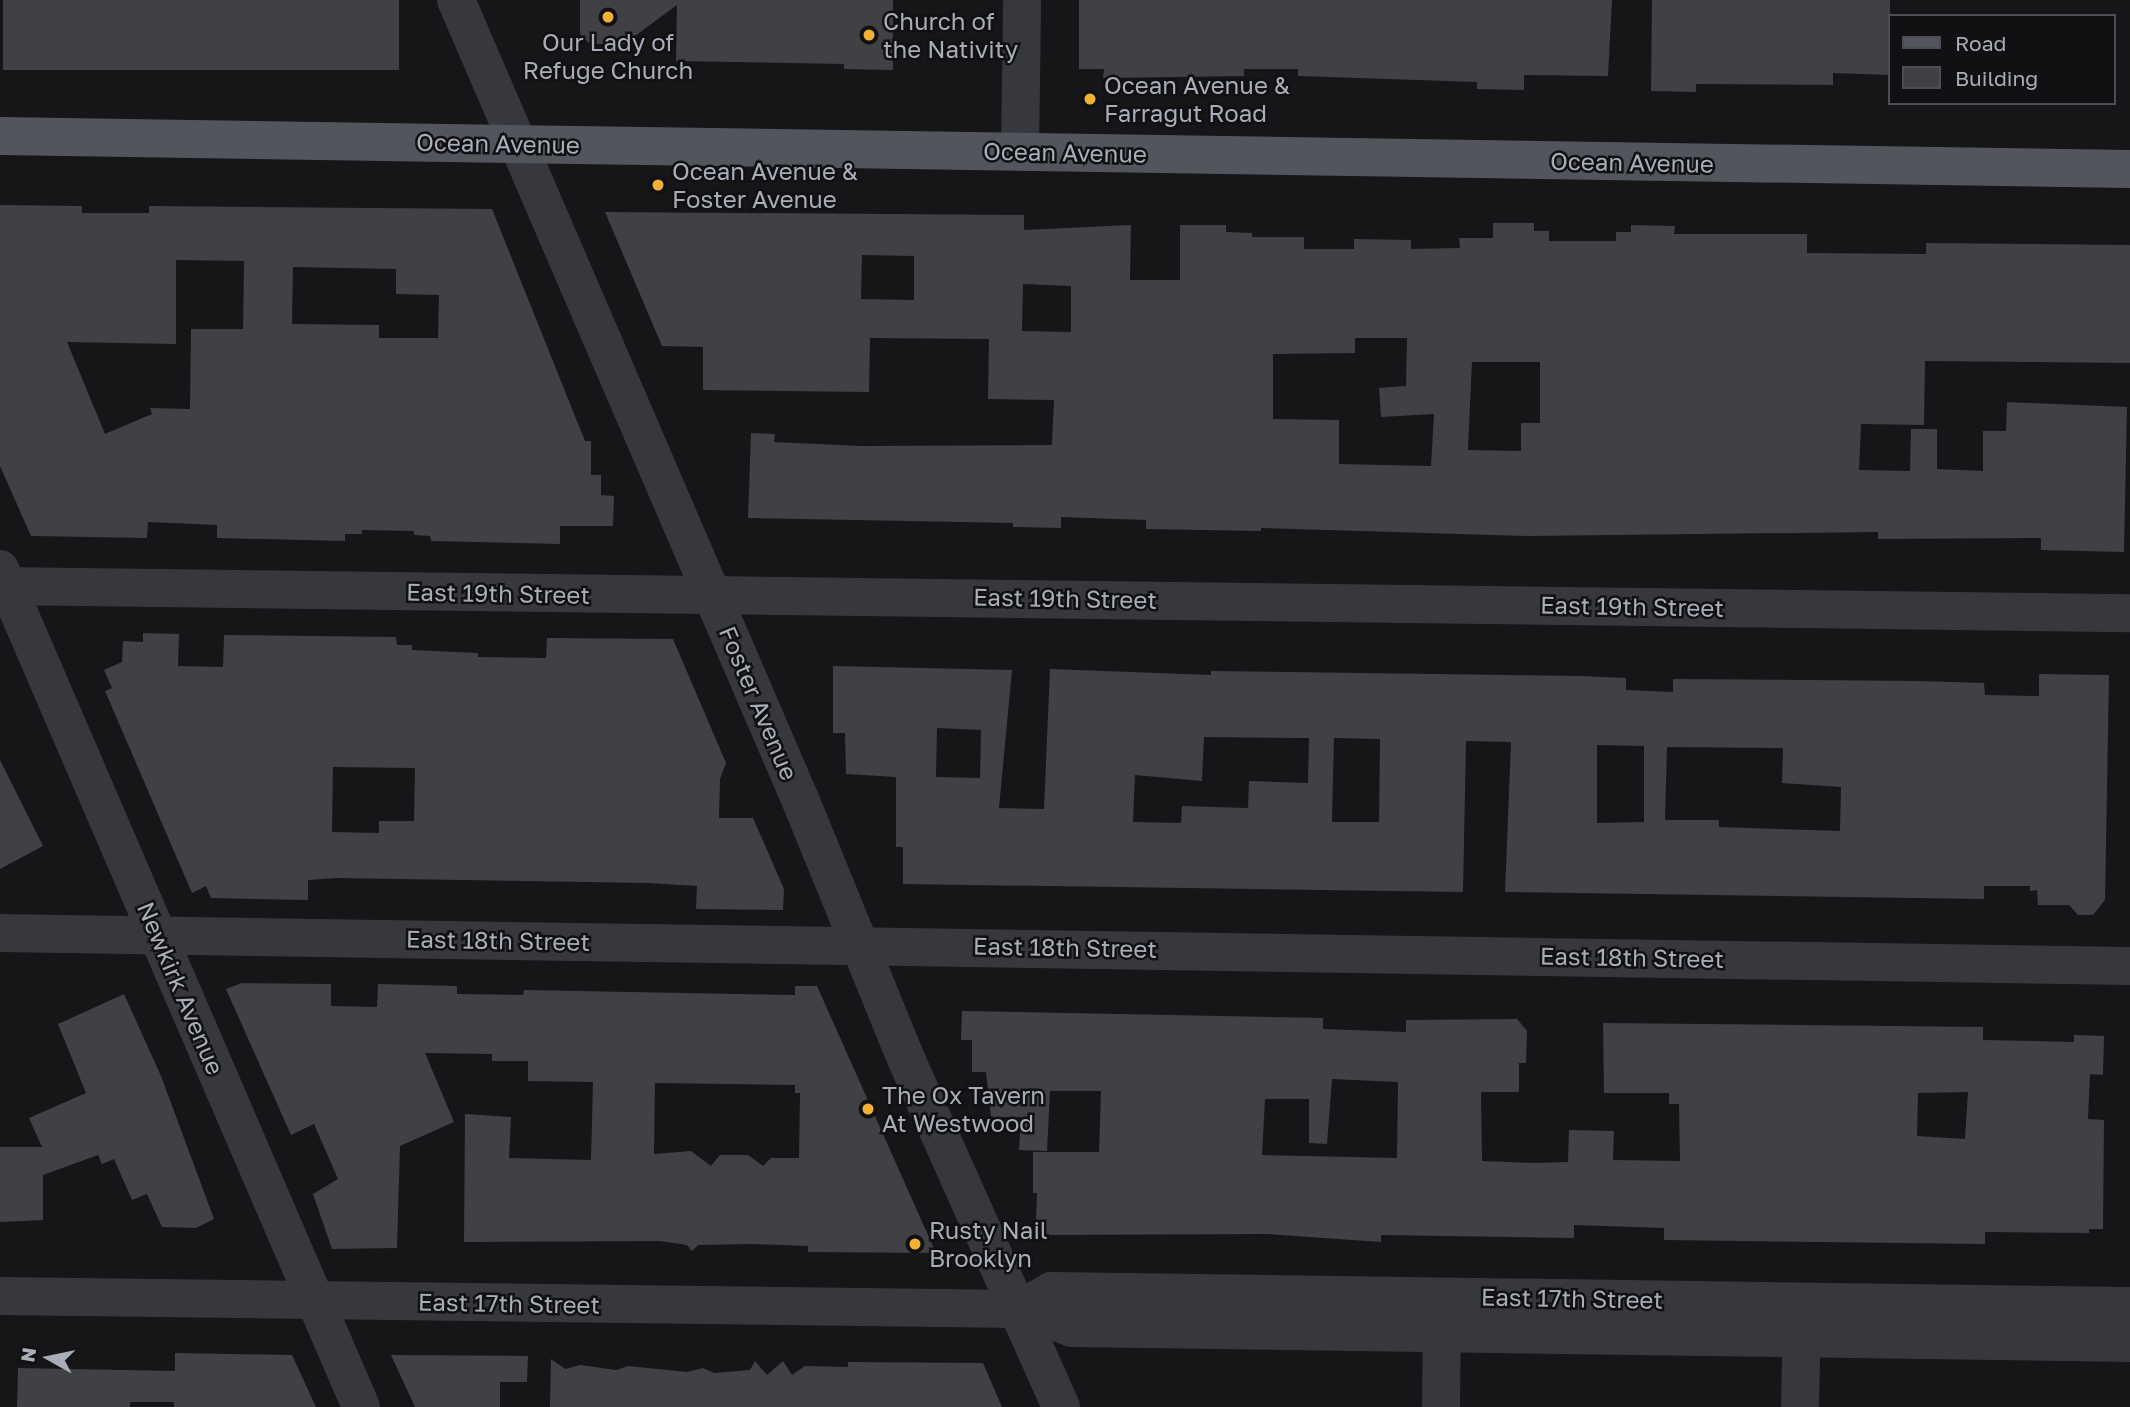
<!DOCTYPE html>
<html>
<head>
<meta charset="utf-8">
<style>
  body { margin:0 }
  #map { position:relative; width:2130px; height:1407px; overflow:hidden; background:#161618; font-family:"Golos Text",sans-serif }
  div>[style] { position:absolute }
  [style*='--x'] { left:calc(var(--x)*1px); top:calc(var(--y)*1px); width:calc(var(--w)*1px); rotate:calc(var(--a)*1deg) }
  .building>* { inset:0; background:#404145; transform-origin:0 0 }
  .minor>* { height:38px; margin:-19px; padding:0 19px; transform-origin:19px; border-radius:19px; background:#37383d }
  .major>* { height:38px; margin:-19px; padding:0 19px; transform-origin:19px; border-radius:19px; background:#53555c }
  .dots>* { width:19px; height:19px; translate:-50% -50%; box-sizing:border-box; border:4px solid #111113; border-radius:50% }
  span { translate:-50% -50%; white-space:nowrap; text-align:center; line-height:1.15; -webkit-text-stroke:5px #111113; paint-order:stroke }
  .poi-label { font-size:24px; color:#a8adb8 }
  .left { translate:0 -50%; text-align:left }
  .street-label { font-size:24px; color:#a8adb8 }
  .legend { position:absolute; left:1888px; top:14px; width:228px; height:91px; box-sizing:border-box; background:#111113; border:2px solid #4d4f55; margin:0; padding:9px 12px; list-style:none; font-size:21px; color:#a8adb8 }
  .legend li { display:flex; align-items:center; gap:14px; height:35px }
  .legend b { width:35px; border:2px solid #4d4f55 }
  .north { position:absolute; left:14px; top:1323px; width:70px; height:70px; -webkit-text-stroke:5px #111113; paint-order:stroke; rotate:279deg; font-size:19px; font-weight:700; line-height:28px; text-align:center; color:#a8adb8 }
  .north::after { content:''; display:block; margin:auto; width:24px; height:32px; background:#a8adb8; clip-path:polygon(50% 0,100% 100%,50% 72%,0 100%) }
</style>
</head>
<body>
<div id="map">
  <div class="building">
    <i style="left:3px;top:0;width:396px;height:70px"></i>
    <i style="clip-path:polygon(580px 0,893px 0,893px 70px,844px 69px,844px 64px,676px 61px,677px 5px,624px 44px,590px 44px,580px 34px)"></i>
    <i style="clip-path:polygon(1079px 0,1612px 0,1608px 76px,1524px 75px,1524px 90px,1477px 89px,1477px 82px,1298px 76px,1298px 69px,1244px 69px,1244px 76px,1103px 78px,1104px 69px,1079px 69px)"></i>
    <i style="clip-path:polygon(1652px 0,1890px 0,1890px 75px,1833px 73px,1833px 85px,1696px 84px,1696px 92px,1651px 91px)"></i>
    <i style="clip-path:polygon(evenodd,0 205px,82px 206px,82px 213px,149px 213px,149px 206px,492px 209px,585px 441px,591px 441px,591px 475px,601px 475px,601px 495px,614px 496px,613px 526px,560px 526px,560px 544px,431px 541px,430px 536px,414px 535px,414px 531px,362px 530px,362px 534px,345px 534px,345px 541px,217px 538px,217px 525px,148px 522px,147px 538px,31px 536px,0 466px,0 205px,176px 260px,244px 261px,243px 329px,191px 329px,190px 409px,150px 408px,152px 414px,105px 434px,67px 342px,176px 344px,176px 260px,0 205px,293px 267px,396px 269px,396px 294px,439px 295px,438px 338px,379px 338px,379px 325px,292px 324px,293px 267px)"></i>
    <i style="clip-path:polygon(evenodd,605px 212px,1024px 215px,1024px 230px,1131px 225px,1130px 280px,1180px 280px,1180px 225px,1226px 225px,1226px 232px,1252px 233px,1252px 237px,1304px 237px,1304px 249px,1354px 249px,1354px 239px,1411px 240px,1411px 249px,1460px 248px,1459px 238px,1493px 238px,1493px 223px,1534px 223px,1534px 231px,1549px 231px,1549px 241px,1616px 241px,1616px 232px,1631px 232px,1631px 225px,1675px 226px,1674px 234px,1807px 234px,1807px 253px,1926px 254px,1926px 243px,2130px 245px,2130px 363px,1925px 361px,1924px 425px,1861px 424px,1859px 470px,1910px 471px,1911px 429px,1937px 429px,1937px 469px,1983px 471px,1983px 431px,2006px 431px,2007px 402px,2127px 407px,2124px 552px,2041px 550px,2041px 538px,1878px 539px,1878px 532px,1529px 536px,1261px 528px,1261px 531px,1146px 529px,1146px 520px,1061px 517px,1061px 528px,1013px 527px,1013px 523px,748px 518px,751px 433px,775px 434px,774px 442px,861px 446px,1052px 445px,1054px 400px,988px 399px,989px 339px,870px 338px,869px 392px,703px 390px,703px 347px,662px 346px,605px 212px,862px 255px,914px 256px,914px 300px,861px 299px,862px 255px,605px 212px,1023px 284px,1071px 286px,1071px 332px,1022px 331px,1023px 284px,605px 212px,1355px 338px,1407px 338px,1406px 386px,1379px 388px,1381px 417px,1434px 414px,1431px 466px,1339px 464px,1339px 420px,1273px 419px,1273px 354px,1355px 353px,1355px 338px,605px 212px,1472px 362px,1540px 362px,1540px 423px,1521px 423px,1521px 451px,1468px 450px,1472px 362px)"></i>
    <i style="clip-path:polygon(evenodd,143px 633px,179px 634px,178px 666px,223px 667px,224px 635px,396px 637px,397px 645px,412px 645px,412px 650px,478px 653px,478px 657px,546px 658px,547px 638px,673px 639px,726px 763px,720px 779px,719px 818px,753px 818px,784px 889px,783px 910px,696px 909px,697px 886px,648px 883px,336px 878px,308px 880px,308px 900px,211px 898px,206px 886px,192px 893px,105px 691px,112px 688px,104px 670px,122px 662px,123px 641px,143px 642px,143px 633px,333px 767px,415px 768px,414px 821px,379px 821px,379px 833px,332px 832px,333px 767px)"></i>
    <i style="clip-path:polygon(evenodd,833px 666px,1012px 670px,999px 808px,1044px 809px,1050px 669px,1211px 675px,1211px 671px,1581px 676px,1626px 678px,1626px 690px,1673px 692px,1673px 679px,1919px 681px,1984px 683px,1985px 695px,2039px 696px,2039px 674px,2109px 675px,2105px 900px,2093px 915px,2078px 915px,2069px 905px,2038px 905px,2037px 890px,2030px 891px,2030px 886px,1984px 886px,1984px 899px,1505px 892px,1511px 742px,1466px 741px,1463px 892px,903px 884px,903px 847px,896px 847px,896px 777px,846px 774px,845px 733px,833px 733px,833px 666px,937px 728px,981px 730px,980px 778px,936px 777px,937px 728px,833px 666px,1204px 737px,1309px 738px,1308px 783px,1249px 781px,1248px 808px,1182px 806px,1181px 823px,1133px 822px,1135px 775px,1202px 781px,1204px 737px,833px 666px,1334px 738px,1380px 739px,1379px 822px,1332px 822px,1334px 738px,833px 666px,1597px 745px,1644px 746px,1644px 822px,1597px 823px,1597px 745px,833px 666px,1667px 747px,1783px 748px,1782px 783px,1841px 787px,1840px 831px,1719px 827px,1719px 820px,1665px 820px,1667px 747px)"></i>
    <i style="clip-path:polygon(0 760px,43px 846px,0 869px)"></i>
    <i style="clip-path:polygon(evenodd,242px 983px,331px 984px,331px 1006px,377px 1007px,378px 984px,457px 986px,457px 994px,523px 995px,524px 990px,795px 995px,795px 986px,817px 986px,936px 1253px,808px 1252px,808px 1246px,752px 1244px,698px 1245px,692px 1251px,687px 1245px,660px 1241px,464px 1242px,465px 1114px,511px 1117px,509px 1158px,591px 1160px,593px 1082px,528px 1081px,528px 1061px,492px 1061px,492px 1054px,425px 1053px,454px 1122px,400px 1146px,397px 1248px,332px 1249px,313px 1194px,338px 1179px,314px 1124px,291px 1135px,226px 989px,242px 983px,655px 1083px,795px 1085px,795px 1093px,800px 1093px,799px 1158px,771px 1158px,763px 1166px,748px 1155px,720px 1155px,711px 1166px,691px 1151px,654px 1154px,655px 1083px)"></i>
    <i style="clip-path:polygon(124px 994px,161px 1076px,214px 1219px,196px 1228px,162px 1227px,147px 1194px,132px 1200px,114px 1159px,102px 1164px,98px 1155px,43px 1175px,43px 1220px,0 1222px,0 1147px,42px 1147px,29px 1118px,86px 1093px,58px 1024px)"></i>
    <i style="clip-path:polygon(evenodd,962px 1011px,1323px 1018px,1323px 1029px,1406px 1032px,1406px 1020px,1517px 1019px,1527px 1031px,1526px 1063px,1519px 1063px,1519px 1092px,1481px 1092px,1482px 1161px,1534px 1163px,1568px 1162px,1569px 1130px,1614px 1131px,1613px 1160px,1680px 1161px,1679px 1104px,1669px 1104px,1669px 1093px,1604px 1093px,1603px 1023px,1983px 1027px,1983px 1040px,2074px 1042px,2074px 1035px,2104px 1036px,2103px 1075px,2090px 1074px,2088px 1119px,2104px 1120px,2103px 1229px,2089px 1229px,2089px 1233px,1985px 1232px,1985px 1244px,1664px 1240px,1664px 1228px,1574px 1225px,1574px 1238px,1381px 1235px,1381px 1242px,1268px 1234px,1042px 1235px,1042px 1222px,1036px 1222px,1037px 1193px,1033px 1193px,1033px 1152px,1099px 1152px,1101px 1091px,1050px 1091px,1047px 1151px,1019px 1150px,1021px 1117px,991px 1117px,986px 1072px,972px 1072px,972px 1040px,961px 1040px,962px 1011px,1332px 1079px,1398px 1082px,1397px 1158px,1262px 1155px,1265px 1099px,1309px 1099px,1309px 1143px,1327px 1144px,1332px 1079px,962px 1011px,1968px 1092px,1965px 1139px,1917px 1136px,1918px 1093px,1968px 1092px)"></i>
    <i style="clip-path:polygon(175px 1353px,292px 1355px,316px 1407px,174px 1407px,174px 1402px,130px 1402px,130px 1407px,17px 1407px,18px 1368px,175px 1371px)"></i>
    <i style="clip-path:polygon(391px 1355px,528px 1356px,527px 1382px,500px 1382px,500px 1407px,415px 1407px)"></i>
    <i style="clip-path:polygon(551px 1359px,565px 1369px,580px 1365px,616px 1370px,628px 1366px,687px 1372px,703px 1368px,714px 1373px,750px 1370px,755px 1361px,767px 1375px,783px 1361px,792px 1375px,805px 1366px,848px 1367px,848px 1362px,983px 1363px,1002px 1407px,550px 1407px)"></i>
  </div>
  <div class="minor">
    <i style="--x:456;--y:0;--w:870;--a:66.71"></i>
    <i style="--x:800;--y:799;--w:283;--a:67.8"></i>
    <i style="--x:907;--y:1061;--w:379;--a:66"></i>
    <i style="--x:1020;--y:151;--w:151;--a:-89.2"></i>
    <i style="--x:0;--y:569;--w:912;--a:66.69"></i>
    <i style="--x:0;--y:586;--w:2130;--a:0.73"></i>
    <i style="--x:0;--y:933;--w:2130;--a:0.89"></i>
    <i style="--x:0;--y:1296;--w:1019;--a:0.73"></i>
    <i style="--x:1019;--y:1309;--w:56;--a:19.7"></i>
    <i style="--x:1072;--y:1328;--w:1058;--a:0.81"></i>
    <i style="--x:1019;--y:1309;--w:37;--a:-29"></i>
    <i style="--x:1051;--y:1291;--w:1079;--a:0.8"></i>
    <i style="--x:1441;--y:1407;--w:99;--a:-89.4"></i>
    <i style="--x:1800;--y:1407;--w:92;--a:-88.8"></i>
  </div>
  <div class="major">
    <i style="--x:0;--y:136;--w:2130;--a:0.89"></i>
  </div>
  <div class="dots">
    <i style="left:608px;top:17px;background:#f2b134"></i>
    <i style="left:869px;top:35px;background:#f2b134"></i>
    <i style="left:1090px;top:99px;background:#f2b134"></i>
    <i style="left:658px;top:185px;background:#f2b134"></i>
    <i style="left:868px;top:1109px;background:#f2b134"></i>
    <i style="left:915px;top:1244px;background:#f2b134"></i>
  </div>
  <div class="poi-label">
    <span class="left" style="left:883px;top:35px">Church of<br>the Nativity</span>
    <span style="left:608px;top:56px">Our Lady of<br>Refuge Church</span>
    <span class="left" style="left:1104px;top:99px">Ocean Avenue &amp;<br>Farragut Road</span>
    <span class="left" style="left:672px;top:185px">Ocean Avenue &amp;<br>Foster Avenue</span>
    <span class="left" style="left:882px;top:1109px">The Ox Tavern<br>At Westwood</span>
    <span class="left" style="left:929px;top:1244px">Rusty Nail<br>Brooklyn</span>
  </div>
  <div class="street-label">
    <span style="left:498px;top:143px;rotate:1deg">Ocean Avenue</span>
    <span style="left:1065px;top:152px;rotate:1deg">Ocean Avenue</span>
    <span style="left:1632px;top:162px;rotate:1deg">Ocean Avenue</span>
    <span style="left:498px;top:593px;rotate:1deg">East 19th Street</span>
    <span style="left:1065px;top:598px;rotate:1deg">East 19th Street</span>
    <span style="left:1632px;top:606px;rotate:1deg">East 19th Street</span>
    <span style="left:759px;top:703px;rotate:67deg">Foster Avenue</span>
    <span style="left:498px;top:940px;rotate:1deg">East 18th Street</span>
    <span style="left:1065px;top:947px;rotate:1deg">East 18th Street</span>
    <span style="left:1632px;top:957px;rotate:1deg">East 18th Street</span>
    <span style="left:181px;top:988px;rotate:67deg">Newkirk Avenue</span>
    <span style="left:1572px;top:1298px;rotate:1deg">East 17th Street</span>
    <span style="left:509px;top:1303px;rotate:1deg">East 17th Street</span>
  </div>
  <ul class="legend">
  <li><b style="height:9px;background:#53555c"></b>Road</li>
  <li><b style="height:19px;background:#404145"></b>Building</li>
  </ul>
  <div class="north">N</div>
</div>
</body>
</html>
